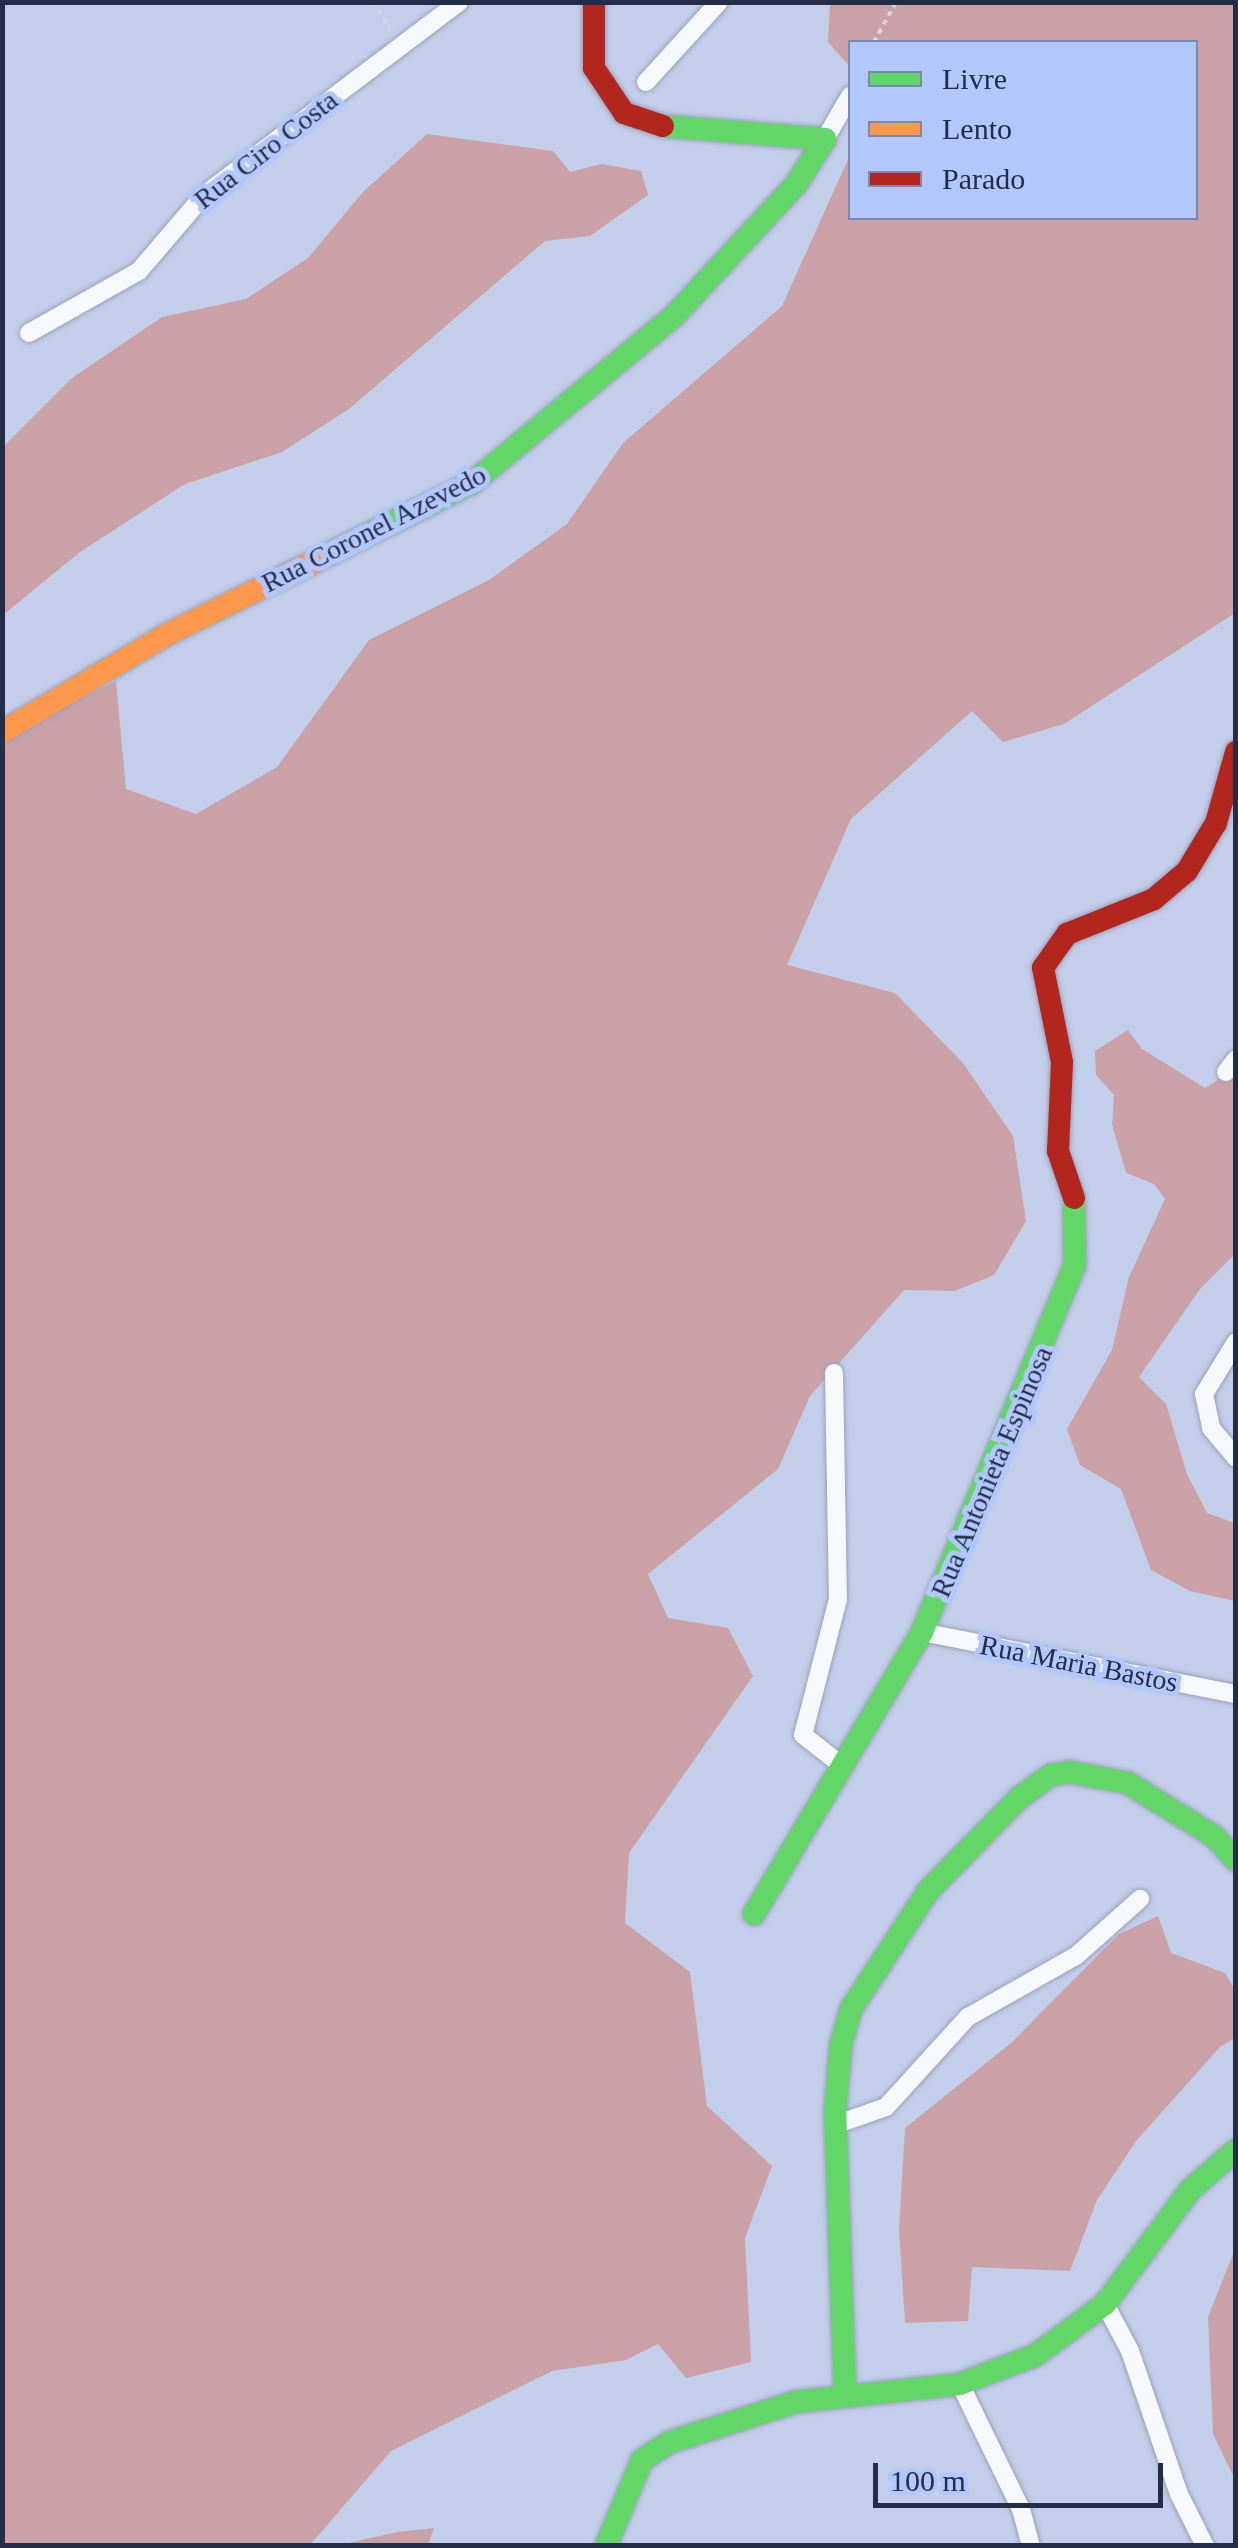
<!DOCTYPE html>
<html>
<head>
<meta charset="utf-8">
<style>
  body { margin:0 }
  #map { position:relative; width:1238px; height:2548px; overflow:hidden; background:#c3ceea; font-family:"Times New Roman",serif }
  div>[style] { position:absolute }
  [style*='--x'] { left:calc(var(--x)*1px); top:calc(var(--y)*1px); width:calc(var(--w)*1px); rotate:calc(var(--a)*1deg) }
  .green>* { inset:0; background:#cba1a8 }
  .path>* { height:4px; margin-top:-2px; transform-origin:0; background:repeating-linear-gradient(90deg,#d1d6df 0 5px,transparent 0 10px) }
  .roads { filter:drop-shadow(0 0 2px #99a2ba) drop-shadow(0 0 2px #99a2ba) }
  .street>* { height:18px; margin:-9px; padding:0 9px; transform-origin:9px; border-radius:9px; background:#f6f8fc }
  .fast>* { height:22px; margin:-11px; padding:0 11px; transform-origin:11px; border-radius:11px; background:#63d668 }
  .slow>* { height:22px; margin:-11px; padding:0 11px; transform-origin:11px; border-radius:11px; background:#ff974d }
  .jam>* { height:22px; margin:-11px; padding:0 11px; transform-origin:11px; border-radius:11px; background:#b3261e }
  span { translate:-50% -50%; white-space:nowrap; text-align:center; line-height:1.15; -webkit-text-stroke:10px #b2c7fb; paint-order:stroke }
  .street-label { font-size:28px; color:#242d47 }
  .frame { position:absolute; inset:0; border:5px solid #242d47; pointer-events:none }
  .legend { position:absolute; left:848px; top:40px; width:350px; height:180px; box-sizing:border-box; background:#b2c7fb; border:2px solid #7989b3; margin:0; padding:12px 18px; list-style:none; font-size:30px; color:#242d47 }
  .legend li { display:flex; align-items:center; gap:20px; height:50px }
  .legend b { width:50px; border:2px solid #7989b3 }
  .scale { position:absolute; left:873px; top:2463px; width:290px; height:45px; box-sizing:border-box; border:5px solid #242d47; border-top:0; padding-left:12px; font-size:30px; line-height:35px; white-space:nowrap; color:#242d47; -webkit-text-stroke:8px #b2c7fb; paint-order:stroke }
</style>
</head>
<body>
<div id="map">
  <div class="green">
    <i style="clip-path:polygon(830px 3px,1235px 3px,1235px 613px,1064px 724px,1003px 742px,972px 711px,851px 819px,787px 965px,895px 993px,963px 1063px,1013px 1136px,1026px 1221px,994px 1275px,955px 1291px,904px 1290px,810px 1396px,778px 1469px,648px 1574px,668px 1618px,728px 1628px,753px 1676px,629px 1853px,625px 1923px,690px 1972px,707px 2106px,772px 2166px,745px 2238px,751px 2362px,686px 2378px,658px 2344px,626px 2360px,552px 2371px,391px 2451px,310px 2545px,3px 2545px,3px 737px,116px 681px,126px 789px,196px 814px,277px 767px,369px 640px,489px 580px,567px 524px,623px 443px,782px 306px,850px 155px,850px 218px,1196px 218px,1196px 42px,850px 42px,850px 67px,828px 42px)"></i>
    <i style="clip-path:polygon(427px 134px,553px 151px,570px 172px,602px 164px,641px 171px,648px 195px,590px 236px,545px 241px,349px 409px,282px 452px,185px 484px,80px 552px,3px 615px,3px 447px,72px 378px,162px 317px,246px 299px,308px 258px,362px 193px)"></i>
    <i style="clip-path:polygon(1128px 1030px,1142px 1049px,1205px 1088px,1235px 1069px,1235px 1254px,1200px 1289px,1139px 1377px,1166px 1404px,1187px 1474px,1207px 1513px,1235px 1523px,1235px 1601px,1190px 1591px,1151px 1570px,1121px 1489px,1080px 1465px,1067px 1429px,1112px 1350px,1129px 1277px,1165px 1199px,1154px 1184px,1126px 1173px,1112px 1124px,1114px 1095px,1096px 1075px,1095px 1051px)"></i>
    <i style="clip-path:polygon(1158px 1916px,1171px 1953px,1225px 1973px,1235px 1990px,1235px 2038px,1220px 2047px,1136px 2141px,1097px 2200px,1070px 2271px,972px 2267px,968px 2321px,905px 2323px,899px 2230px,905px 2128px,1011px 2043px,1119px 1934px)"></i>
    <i style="clip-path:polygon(1235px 2249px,1235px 2480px,1213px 2434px,1208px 2317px)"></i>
    <i style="clip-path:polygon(434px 2528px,428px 2545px,340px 2545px,397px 2532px)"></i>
  </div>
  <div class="path">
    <i style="--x:373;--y:2;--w:33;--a:59"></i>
    <i style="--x:874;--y:42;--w:46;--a:-61.2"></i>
  </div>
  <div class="roads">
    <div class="street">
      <i style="--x:646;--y:82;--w:108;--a:-47.6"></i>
      <i style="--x:825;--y:139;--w:50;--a:-59.8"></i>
      <i style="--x:29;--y:333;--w:126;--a:-29.4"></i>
      <i style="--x:139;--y:271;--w:100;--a:-49.5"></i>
      <i style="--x:204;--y:195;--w:320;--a:-37.1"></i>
      <i style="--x:1226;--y:1072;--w:16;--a:-52"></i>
      <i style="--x:1236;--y:1342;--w:61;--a:121.6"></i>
      <i style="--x:1204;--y:1394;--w:35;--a:78"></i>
      <i style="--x:1211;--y:1428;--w:39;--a:50"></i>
      <i style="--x:834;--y:1373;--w:226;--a:89"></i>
      <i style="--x:838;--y:1599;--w:140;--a:104.4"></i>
      <i style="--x:803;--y:1735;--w:47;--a:38.1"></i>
      <i style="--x:922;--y:1632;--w:320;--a:11.2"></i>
      <i style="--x:835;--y:2125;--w:54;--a:-19.4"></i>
      <i style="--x:886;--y:2107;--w:122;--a:-47.7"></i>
      <i style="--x:968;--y:2017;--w:124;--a:-29.5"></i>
      <i style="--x:1076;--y:1956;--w:86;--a:-41.7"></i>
      <i style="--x:1105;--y:2304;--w:53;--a:62"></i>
      <i style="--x:1130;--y:2351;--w:151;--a:71.1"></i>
      <i style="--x:1179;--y:2494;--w:58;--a:63.4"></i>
      <i style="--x:960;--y:2384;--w:139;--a:64"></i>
      <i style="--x:1021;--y:2509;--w:38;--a:75"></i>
    </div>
    <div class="fast">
      <i style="--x:349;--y:544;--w:137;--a:-26.4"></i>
      <i style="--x:472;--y:483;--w:262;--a:-39.6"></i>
      <i style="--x:674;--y:316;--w:181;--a:-47.2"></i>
      <i style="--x:797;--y:183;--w:52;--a:-57.5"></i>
      <i style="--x:825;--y:139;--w:163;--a:-175.4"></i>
      <i style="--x:754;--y:1914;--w:328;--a:-59.2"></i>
      <i style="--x:922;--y:1632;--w:398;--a:-67.4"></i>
      <i style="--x:1075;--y:1265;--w:67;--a:-90.9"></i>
      <i style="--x:845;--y:2394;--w:282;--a:-92"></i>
      <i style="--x:835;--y:2112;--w:68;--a:-85"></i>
      <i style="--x:841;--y:2044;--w:36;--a:-74"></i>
      <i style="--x:851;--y:2009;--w:142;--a:-56.8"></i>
      <i style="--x:929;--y:1890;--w:129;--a:-45.6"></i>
      <i style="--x:1019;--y:1798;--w:39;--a:-36"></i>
      <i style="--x:1051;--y:1775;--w:19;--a:-9"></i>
      <i style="--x:1070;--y:1772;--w:59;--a:10.7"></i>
      <i style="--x:1128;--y:1783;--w:102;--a:31.8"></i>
      <i style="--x:1215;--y:1837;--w:31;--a:48"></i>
      <i style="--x:606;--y:2546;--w:93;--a:-67.3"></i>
      <i style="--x:642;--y:2460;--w:33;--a:-33"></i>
      <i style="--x:670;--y:2442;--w:131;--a:-17.7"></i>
      <i style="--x:795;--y:2402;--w:166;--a:-6.2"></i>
      <i style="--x:960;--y:2384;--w:81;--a:-20.9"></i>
      <i style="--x:1036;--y:2355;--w:86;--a:-36.5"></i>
      <i style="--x:1105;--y:2304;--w:144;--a:-53.2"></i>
      <i style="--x:1191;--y:2189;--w:60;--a:-40.9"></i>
    </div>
    <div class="slow">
      <i style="--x:2;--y:732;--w:191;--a:-30.6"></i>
      <i style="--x:166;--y:635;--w:204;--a:-26.4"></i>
    </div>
    <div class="jam">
      <i style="--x:594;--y:2;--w:66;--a:90"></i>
      <i style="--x:594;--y:68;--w:54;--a:56.3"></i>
      <i style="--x:624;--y:113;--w:41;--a:18.4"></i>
      <i style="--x:1074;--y:1198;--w:50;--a:-108.8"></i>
      <i style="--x:1058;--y:1151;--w:89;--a:-87.4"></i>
      <i style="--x:1062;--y:1062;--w:96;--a:-101.4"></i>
      <i style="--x:1043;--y:968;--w:42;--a:-54.8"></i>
      <i style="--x:1067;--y:934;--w:94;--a:-21.9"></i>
      <i style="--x:1154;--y:899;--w:43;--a:-40.3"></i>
      <i style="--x:1187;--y:871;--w:56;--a:-58.9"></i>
      <i style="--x:1216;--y:823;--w:74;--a:-74.3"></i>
    </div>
  </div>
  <div class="street-label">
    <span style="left:266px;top:150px;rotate:-38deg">Rua Ciro Costa</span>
    <span style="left:374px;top:529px;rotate:-27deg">Rua Coronel Azevedo</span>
    <span style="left:992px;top:1472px;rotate:-67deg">Rua Antonieta Espinosa</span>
    <span style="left:1079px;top:1664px;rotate:11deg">Rua Maria Bastos</span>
  </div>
  <div class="frame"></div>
  <ul class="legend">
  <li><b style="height:12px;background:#63d668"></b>Livre</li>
  <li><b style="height:12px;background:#ff974d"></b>Lento</li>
  <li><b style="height:12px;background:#b3261e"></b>Parado</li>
  </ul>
  <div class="scale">100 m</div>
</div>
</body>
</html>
